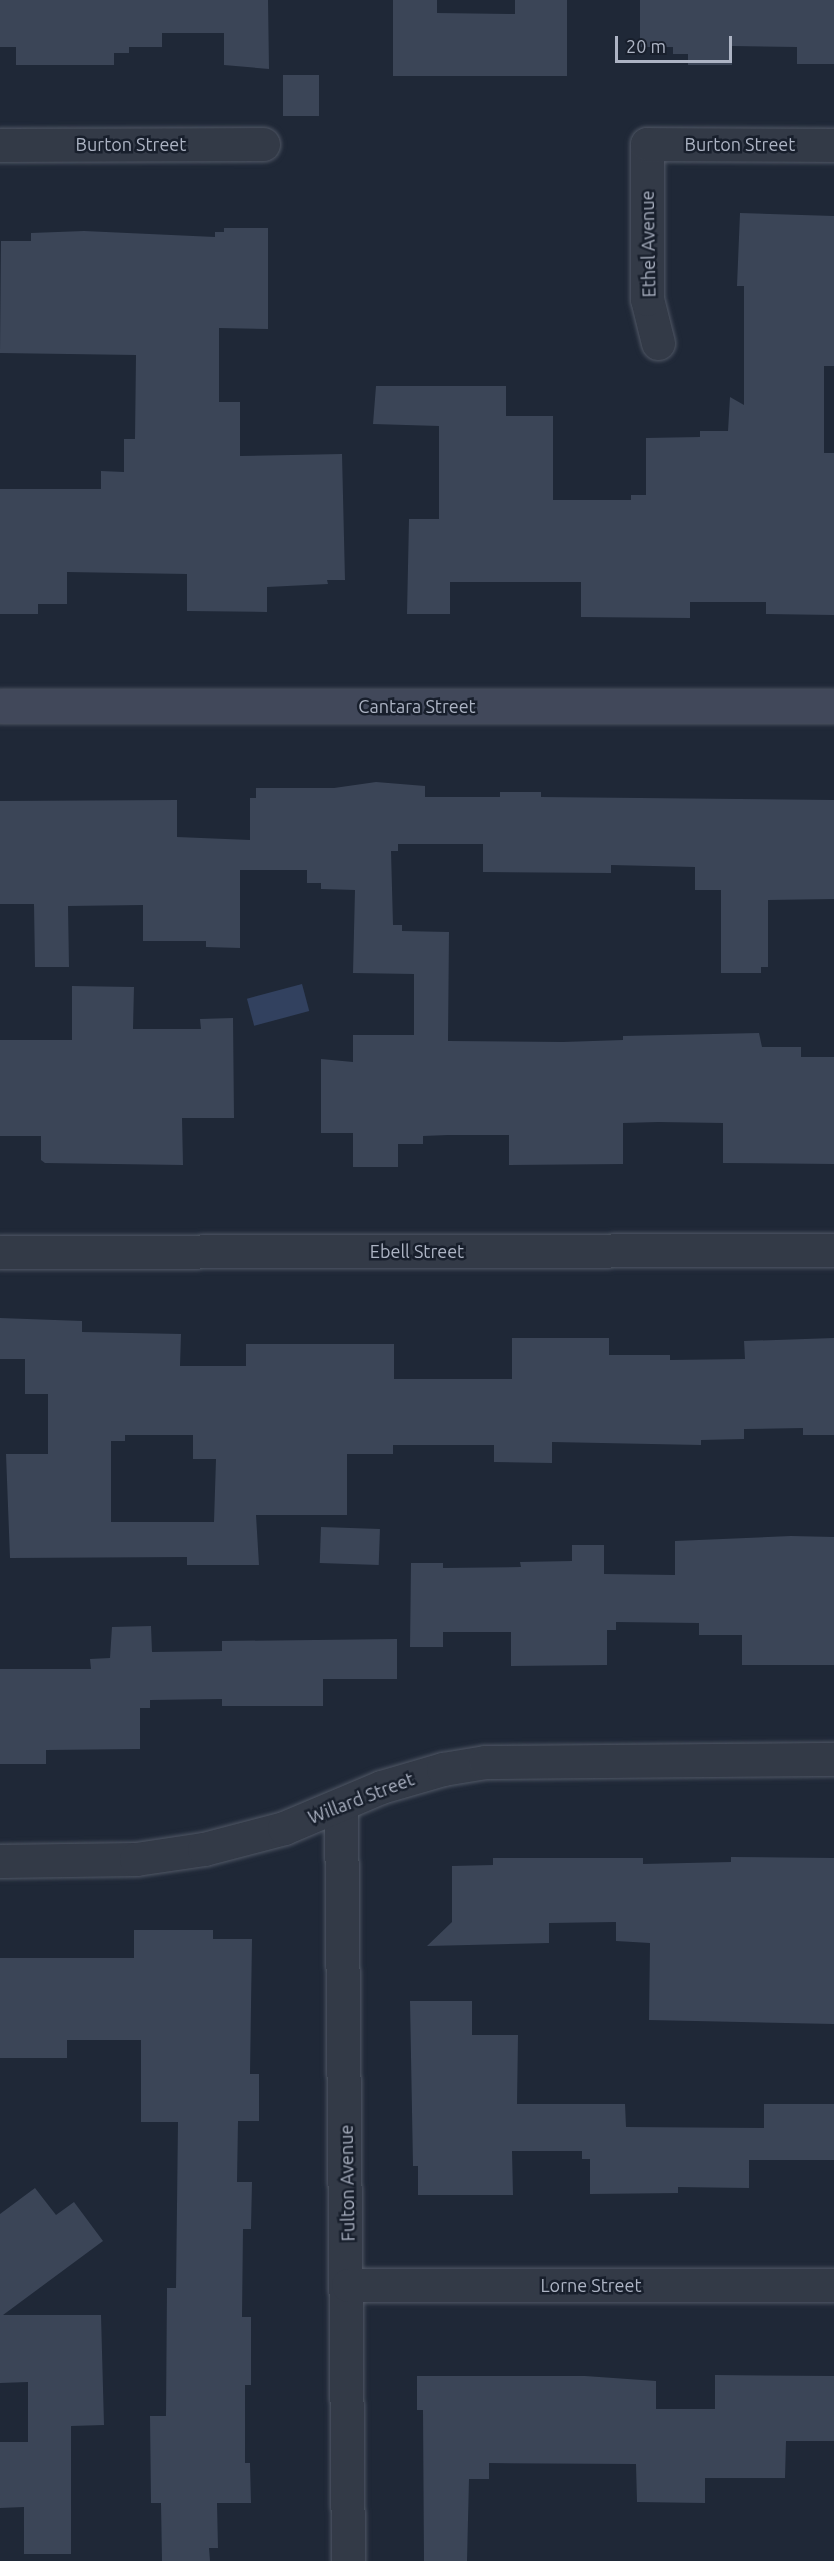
<!DOCTYPE html>
<html>
<head>
<meta charset="utf-8">
<style>
  body { margin:0 }
  #map { position:relative; width:834px; height:2561px; overflow:hidden; background:#1f2837; font-family:Ubuntu,sans-serif }
  div>[style] { position:absolute }
  [style*='--x'] { left:calc(var(--x)*1px); top:calc(var(--y)*1px); width:calc(var(--w)*1px); rotate:calc(var(--a)*1deg) }
  .water>* { inset:0; background:#32415f; transform-origin:0 0 }
  .building>* { inset:0; background:#3b4557; transform-origin:0 0 }
  .roads { filter:drop-shadow(0 0 2px #505765) drop-shadow(0 0 2px #505765) }
  .street>* { height:33px; margin:-16.5px; padding:0 16.5px; transform-origin:16.5px; border-radius:16.5px; background:#333a47 }
  .secondary>* { height:33px; margin:-16.5px; padding:0 16.5px; transform-origin:16.5px; border-radius:16.5px; background:#41485a }
  span { translate:-50% -50%; white-space:nowrap; text-align:center; line-height:1.15; -webkit-text-stroke:5px #181f2c; paint-order:stroke }
  .street-label { font-size:18px; color:#adb4c4 }
  .scale { position:absolute; left:615px; top:36px; width:117px; height:27px; box-sizing:border-box; border:3px solid #adb4c4; border-top:0; padding-left:8px; font-size:18px; line-height:21px; white-space:nowrap; color:#adb4c4; -webkit-text-stroke:4px #181f2c; paint-order:stroke }
</style>
</head>
<body>
<div id="map">
  <div class="water">
    <i style="left:302px;top:984px;width:28px;height:57px;rotate:75deg"></i>
  </div>
  <div class="building">
    <i style="clip-path:polygon(0 0,268px 0,269px 69px,224px 65px,224px 33px,162px 33px,162px 47px,129px 47px,129px 53px,114px 53px,114px 65px,16px 65px,16px 47px,0 47px)"></i>
    <i style="clip-path:polygon(393px 0,437px 0,437px 13px,515px 14px,515px 0,567px 0,567px 76px,393px 76px)"></i>
    <i style="clip-path:polygon(640px 0,834px 0,834px 64px,797px 64px,797px 47px,732px 46px,732px 65px,688px 65px,688px 54px,673px 54px,673px 47px,640px 47px)"></i>
    <i style="left:283px;top:75px;width:36px;height:41px"></i>
    <i style="clip-path:polygon(740px 213px,834px 216px,834px 366px,824px 366px,824px 453px,834px 453px,834px 615px,766px 614px,766px 602px,690px 602px,690px 618px,581px 617px,581px 582px,450px 582px,450px 614px,407px 614px,409px 519px,439px 519px,439px 426px,373px 424px,376px 386px,506px 386px,506px 416px,553px 416px,553px 500px,631px 500px,631px 495px,646px 495px,646px 438px,700px 437px,700px 431px,728px 431px,730px 397px,744px 405px,744px 286px,737px 286px)"></i>
    <i style="clip-path:polygon(224px 228px,268px 228px,268px 329px,219px 328px,219px 402px,240px 402px,240px 456px,342px 454px,345px 580px,327px 580px,328px 584px,267px 587px,267px 612px,187px 611px,187px 574px,67px 572px,67px 604px,38px 604px,38px 614px,0 614px,0 489px,101px 489px,101px 471px,124px 472px,124px 439px,135px 439px,136px 355px,0 353px,1px 241px,31px 241px,31px 233px,84px 231px,215px 237px,215px 232px,224px 232px)"></i>
    <i style="clip-path:polygon(376px 782px,425px 786px,425px 797px,500px 797px,500px 792px,541px 792px,541px 797px,834px 800px,834px 899px,768px 900px,768px 967px,761px 967px,761px 973px,721px 973px,721px 890px,695px 890px,695px 867px,611px 865px,611px 873px,483px 872px,483px 844px,398px 844px,398px 851px,391px 851px,393px 925px,402px 925px,402px 931px,449px 932px,448px 1041px,563px 1042px,623px 1040px,623px 1036px,759px 1033px,762px 1047px,801px 1047px,801px 1057px,834px 1057px,834px 1164px,723px 1163px,723px 1123px,658px 1122px,623px 1123px,623px 1164px,509px 1165px,509px 1135px,448px 1135px,423px 1136px,423px 1144px,398px 1144px,398px 1167px,353px 1167px,353px 1133px,321px 1133px,321px 1059px,353px 1062px,353px 1035px,414px 1035px,414px 974px,353px 973px,355px 890px,321px 889px,321px 883px,307px 883px,307px 870px,240px 870px,240px 948px,206px 947px,206px 941px,143px 941px,143px 905px,68px 906px,69px 967px,35px 967px,34px 904px,0 904px,0 801px,177px 800px,177px 837px,250px 840px,250px 798px,256px 798px,256px 788px,334px 788px)"></i>
    <i style="clip-path:polygon(72px 986px,134px 987px,133px 1029px,201px 1029px,200px 1019px,233px 1018px,234px 1118px,182px 1118px,183px 1165px,45px 1163px,41px 1160px,41px 1136px,0 1136px,0 1040px,72px 1040px)"></i>
    <i style="clip-path:polygon(evenodd,0 1318px,82px 1321px,82px 1332px,181px 1334px,180px 1366px,246px 1366px,246px 1344px,394px 1344px,394px 1379px,512px 1379px,512px 1338px,609px 1338px,609px 1355px,670px 1355px,670px 1360px,745px 1359px,744px 1341px,834px 1338px,834px 1435px,803px 1435px,803px 1428px,744px 1429px,744px 1439px,701px 1440px,701px 1445px,552px 1442px,552px 1463px,494px 1462px,494px 1445px,393px 1445px,393px 1454px,347px 1454px,347px 1515px,256px 1515px,259px 1565px,187px 1565px,187px 1557px,10px 1558px,6px 1454px,48px 1454px,48px 1394px,25px 1394px,25px 1359px,0 1359px,0 1318px,125px 1435px,193px 1435px,193px 1459px,216px 1459px,214px 1522px,111px 1522px,111px 1441px,125px 1441px,125px 1435px)"></i>
    <i style="left:321px;top:1527px;width:59px;height:36px;rotate:2deg"></i>
    <i style="clip-path:polygon(791px 1536px,834px 1537px,834px 1665px,742px 1665px,742px 1635px,699px 1635px,699px 1623px,616px 1622px,616px 1630px,607px 1630px,607px 1665px,511px 1666px,511px 1632px,443px 1632px,443px 1647px,410px 1647px,411px 1563px,443px 1563px,443px 1568px,521px 1567px,520px 1562px,572px 1561px,572px 1545px,604px 1545px,604px 1574px,675px 1575px,675px 1541px)"></i>
    <i style="clip-path:polygon(151px 1626px,152px 1652px,222px 1651px,222px 1641px,397px 1639px,397px 1679px,323px 1679px,323px 1706px,222px 1706px,222px 1699px,150px 1700px,150px 1708px,140px 1708px,140px 1749px,46px 1750px,46px 1764px,0 1764px,0 1669px,91px 1669px,90px 1659px,110px 1658px,112px 1627px)"></i>
    <i style="clip-path:polygon(731px 1857px,834px 1858px,834px 2024px,649px 2020px,650px 1943px,616px 1941px,616px 1922px,549px 1923px,549px 1943px,427px 1946px,452px 1922px,452px 1866px,493px 1865px,493px 1858px,643px 1858px,643px 1864px,731px 1862px)"></i>
    <i style="clip-path:polygon(134px 1930px,213px 1930px,213px 1939px,252px 1939px,250px 2074px,259px 2074px,259px 2121px,238px 2121px,237px 2182px,252px 2182px,251px 2229px,243px 2229px,242px 2317px,251px 2317px,251px 2385px,245px 2385px,245px 2463px,250px 2463px,251px 2503px,217px 2503px,218px 2548px,209px 2548px,210px 2561px,162px 2561px,161px 2503px,151px 2503px,150px 2416px,166px 2416px,167px 2288px,176px 2288px,178px 2122px,141px 2122px,141px 2040px,67px 2040px,67px 2058px,0 2058px,0 1958px,134px 1958px)"></i>
    <i style="clip-path:polygon(410px 2001px,472px 2001px,472px 2035px,518px 2035px,517px 2104px,625px 2104px,626px 2127px,764px 2128px,764px 2104px,834px 2104px,834px 2160px,749px 2160px,749px 2188px,678px 2187px,678px 2193px,590px 2194px,590px 2159px,582px 2159px,582px 2151px,512px 2151px,513px 2195px,418px 2195px,418px 2166px,413px 2166px)"></i>
    <i style="clip-path:polygon(35px 2188px,56px 2215px,74px 2202px,103px 2241px,3px 2315px,101px 2315px,104px 2425px,71px 2426px,71px 2554px,24px 2554px,24px 2507px,0 2508px,0 2442px,28px 2442px,28px 2382px,0 2383px,0 2214px)"></i>
    <i style="clip-path:polygon(715px 2375px,834px 2376px,834px 2441px,786px 2441px,785px 2478px,705px 2478px,705px 2503px,637px 2502px,636px 2464px,489px 2463px,489px 2479px,469px 2479px,467px 2561px,424px 2561px,423px 2410px,417px 2410px,417px 2376px,585px 2376px,656px 2381px,656px 2409px,715px 2409px)"></i>
  </div>
  <div class="roads">
    <div class="street">
      <i style="--x:0;--y:145;--w:263;--a:-0.2"></i>
      <i style="--x:658;--y:343;--w:45;--a:-104"></i>
      <i style="--x:647;--y:299;--w:155;--a:-90"></i>
      <i style="--x:647;--y:144;--w:187;--a:0.3"></i>
      <i style="--x:0;--y:1252;--w:834;--a:-0.14"></i>
      <i style="--x:341;--y:1805;--w:756;--a:89.47"></i>
      <i style="--x:0;--y:1861;--w:136;--a:-0.8"></i>
      <i style="--x:136;--y:1859;--w:69;--a:-8.4"></i>
      <i style="--x:204;--y:1849;--w:83;--a:-14.7"></i>
      <i style="--x:284;--y:1828;--w:105;--a:-22.9"></i>
      <i style="--x:381;--y:1787;--w:65;--a:-16.2"></i>
      <i style="--x:443;--y:1769;--w:43;--a:-9.5"></i>
      <i style="--x:485;--y:1762;--w:349;--a:-0.5"></i>
      <i style="--x:348;--y:2285;--w:486;--a:0"></i>
    </div>
    <div class="secondary">
      <i style="--x:0;--y:706;--w:834;--a:0"></i>
    </div>
  </div>
  <div class="street-label">
    <span style="left:131px;top:144px">Burton Street</span>
    <span style="left:740px;top:144px">Burton Street</span>
    <span style="left:648px;top:244px;rotate:-91deg">Ethel Avenue</span>
    <span style="left:417px;top:706px">Cantara Street</span>
    <span style="left:417px;top:1251px">Ebell Street</span>
    <span style="left:361px;top:1798px;rotate:-21deg">Willard Street</span>
    <span style="left:347px;top:2183px;rotate:-91deg">Fulton Avenue</span>
    <span style="left:591px;top:2285px">Lorne Street</span>
  </div>
  <div class="scale">20 m</div>
</div>
</body>
</html>
